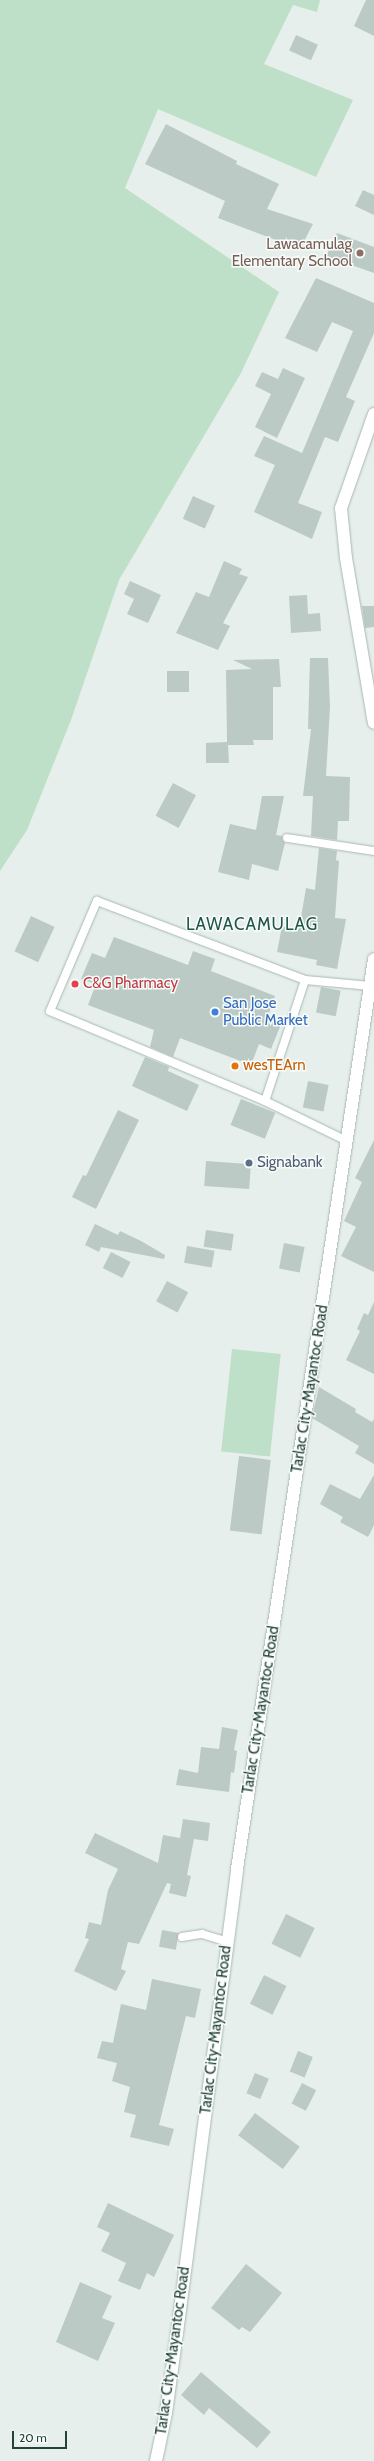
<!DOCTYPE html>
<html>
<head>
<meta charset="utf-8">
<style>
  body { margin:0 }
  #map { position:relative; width:374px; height:2461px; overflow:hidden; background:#e6efeb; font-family:Cabin,sans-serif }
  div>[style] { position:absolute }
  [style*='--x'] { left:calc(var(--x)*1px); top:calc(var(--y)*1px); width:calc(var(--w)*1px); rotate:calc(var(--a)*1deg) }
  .green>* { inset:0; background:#bfe0c8; transform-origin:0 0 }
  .building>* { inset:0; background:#bbcac4; transform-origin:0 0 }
  .roads { filter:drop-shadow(0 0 1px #a8b8b2) drop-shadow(0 0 1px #a8b8b2) }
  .service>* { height:8px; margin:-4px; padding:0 4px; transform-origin:4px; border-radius:4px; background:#fff }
  .secondary>* { height:12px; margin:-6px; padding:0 6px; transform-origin:6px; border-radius:6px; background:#fff }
  .dots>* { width:11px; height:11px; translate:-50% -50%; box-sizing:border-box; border:2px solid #f7fbf9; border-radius:50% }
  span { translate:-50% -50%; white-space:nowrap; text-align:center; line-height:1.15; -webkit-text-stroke:3px #f7fbf9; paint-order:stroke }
  .education-label { font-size:15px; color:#785e54 }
  .right { translate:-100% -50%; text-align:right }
  .health-label { font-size:15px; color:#be3a42 }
  .left { translate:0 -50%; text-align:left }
  .shop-label { font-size:15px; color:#366cbe }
  .food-label { font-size:15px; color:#c56008 }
  .service-label { font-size:15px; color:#4e5e75 }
  .street-label { font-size:15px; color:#24423a }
  .quarter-label { font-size:17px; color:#1f5548; letter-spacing:1px }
  .scale { position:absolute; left:12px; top:2431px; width:55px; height:18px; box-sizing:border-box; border:2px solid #24423a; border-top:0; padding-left:5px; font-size:12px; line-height:14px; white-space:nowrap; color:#24423a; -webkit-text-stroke:3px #f7fbf9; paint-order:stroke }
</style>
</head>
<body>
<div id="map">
  <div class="green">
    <i style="clip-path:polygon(0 0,320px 0,317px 12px,293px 5px,264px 64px,353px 100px,316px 177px,158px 109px,125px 188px,279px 292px,241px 373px,119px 580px,71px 720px,27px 830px,0 871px)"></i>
    <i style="left:232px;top:1349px;width:49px;height:103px;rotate:6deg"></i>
  </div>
  <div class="building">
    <i style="clip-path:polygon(366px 0,374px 0,374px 36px,354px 26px)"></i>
    <i style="left:296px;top:35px;width:24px;height:17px;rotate:24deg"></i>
    <i style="clip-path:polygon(166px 124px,237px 161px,236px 164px,279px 184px,267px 209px,313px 224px,301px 247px,285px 241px,284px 243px,218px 218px,225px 201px,145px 164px)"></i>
    <i style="clip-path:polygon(363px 190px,374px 195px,374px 215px,355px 206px)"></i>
    <i style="clip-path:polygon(337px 233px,374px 247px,374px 273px,326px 256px)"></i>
    <i style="clip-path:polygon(316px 278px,374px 303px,374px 333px,346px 397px,355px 401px,338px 442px,325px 437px,298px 503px,322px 512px,312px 539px,254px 512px,275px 465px,254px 456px,264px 436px,302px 453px,353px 331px,332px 322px,317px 352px,285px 338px)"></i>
    <i style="clip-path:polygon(283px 368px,305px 378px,277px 438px,255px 427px,271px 394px,255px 386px,262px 372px,278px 379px)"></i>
    <i style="left:193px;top:496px;width:24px;height:25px;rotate:24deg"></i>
    <i style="clip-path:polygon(224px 561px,242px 569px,239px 574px,248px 577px,223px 623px,230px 626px,218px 650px,176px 633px,196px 592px,209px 597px)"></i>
    <i style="clip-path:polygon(130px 581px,161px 595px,148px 623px,127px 614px,134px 599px,124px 594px)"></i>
    <i style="clip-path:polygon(307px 595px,308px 614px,320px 613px,321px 631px,291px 633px,289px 596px)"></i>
    <i style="clip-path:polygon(362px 606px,374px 606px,374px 627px,365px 628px)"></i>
    <i style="clip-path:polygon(310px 658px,328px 658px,330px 707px,326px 776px,350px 777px,349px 821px,338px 821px,337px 840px,311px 836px,313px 796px,303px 796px,311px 729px,308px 729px)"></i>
    <i style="clip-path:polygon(279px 659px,281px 687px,273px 687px,273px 740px,253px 740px,254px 745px,228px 745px,229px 763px,206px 763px,206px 743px,227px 742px,226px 670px,252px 669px,233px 660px)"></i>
    <i style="left:167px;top:671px;width:22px;height:21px"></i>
    <i style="left:173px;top:783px;width:26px;height:37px;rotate:28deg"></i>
    <i style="clip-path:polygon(262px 796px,284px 796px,276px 835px,282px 836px,285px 843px,278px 871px,252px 864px,249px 880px,218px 872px,230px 824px,256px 830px)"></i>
    <i style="clip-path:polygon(319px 848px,337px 851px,336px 860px,339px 861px,335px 918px,346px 919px,337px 969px,316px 965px,317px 960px,277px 952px,282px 926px,299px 929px,306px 888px,315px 890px)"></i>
    <i style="left:31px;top:916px;width:26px;height:39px;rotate:25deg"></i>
    <i style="clip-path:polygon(114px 937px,188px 965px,193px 951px,215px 959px,211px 971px,275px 996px,268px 1016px,282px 1022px,271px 1049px,259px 1044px,251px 1065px,180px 1038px,173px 1057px,150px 1047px,154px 1030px,88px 1005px,96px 984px,81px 979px,92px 953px,105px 958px)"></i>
    <i style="left:321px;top:987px;width:20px;height:26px;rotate:11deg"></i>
    <i style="clip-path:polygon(145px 1057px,169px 1067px,168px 1071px,199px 1085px,187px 1111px,132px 1086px)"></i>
    <i style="left:308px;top:1081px;width:21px;height:27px;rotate:11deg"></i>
    <i style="left:241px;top:1099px;width:37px;height:28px;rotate:22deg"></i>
    <i style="clip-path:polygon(118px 1110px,139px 1120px,96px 1209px,72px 1197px,83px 1175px,86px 1176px)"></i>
    <i style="clip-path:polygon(374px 1140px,374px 1272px,341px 1256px,356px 1227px,344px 1221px,362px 1182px,355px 1178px)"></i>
    <i style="left:206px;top:1161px;width:45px;height:25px;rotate:4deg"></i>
    <i style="clip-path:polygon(95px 1224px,118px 1235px,120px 1231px,141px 1241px,165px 1255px,164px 1259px,101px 1247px,99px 1252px,85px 1245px)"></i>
    <i style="left:206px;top:1230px;width:28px;height:17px;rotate:8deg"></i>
    <i style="left:284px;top:1243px;width:21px;height:26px;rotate:11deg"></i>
    <i style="left:187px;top:1246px;width:28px;height:17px;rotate:10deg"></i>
    <i style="left:111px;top:1252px;width:22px;height:18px;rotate:27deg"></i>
    <i style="left:167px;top:1281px;width:24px;height:23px;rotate:28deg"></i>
    <i style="clip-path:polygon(374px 1302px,374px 1374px,346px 1360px,360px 1331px,357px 1329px,364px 1313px,368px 1315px)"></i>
    <i style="clip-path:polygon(319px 1387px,356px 1409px,355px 1412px,372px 1422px,374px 1419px,374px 1464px,355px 1453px,359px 1446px,312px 1418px)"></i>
    <i style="left:239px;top:1456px;width:32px;height:75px;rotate:7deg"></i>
    <i style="clip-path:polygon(374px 1475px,374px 1525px,368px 1537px,340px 1522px,343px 1517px,320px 1504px,330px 1484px,360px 1499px)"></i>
    <i style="clip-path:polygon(222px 1727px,238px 1730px,234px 1750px,237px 1751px,234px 1773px,231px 1772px,229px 1792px,176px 1785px,179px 1769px,198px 1773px,201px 1747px,219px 1749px)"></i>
    <i style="clip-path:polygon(183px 1819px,210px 1823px,208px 1841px,194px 1839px,187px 1875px,191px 1876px,186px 1897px,169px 1893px,171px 1884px,167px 1883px,139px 1944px,128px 1942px,121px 1969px,126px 1971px,116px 1991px,74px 1971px,89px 1939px,85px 1938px,89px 1922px,101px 1925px,108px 1890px,118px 1869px,85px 1853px,95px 1833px,158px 1863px,163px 1835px,180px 1838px)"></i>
    <i style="left:286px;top:1914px;width:32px;height:33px;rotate:26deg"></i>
    <i style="left:162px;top:1930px;width:17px;height:17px;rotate:10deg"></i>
    <i style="left:264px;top:1975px;width:25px;height:32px;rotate:26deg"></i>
    <i style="clip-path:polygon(152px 1979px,201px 1989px,195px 2018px,186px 2016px,159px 2125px,174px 2129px,169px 2146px,130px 2137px,136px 2115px,124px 2112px,130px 2087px,112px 2081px,117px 2063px,97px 2058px,102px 2041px,113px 2043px,121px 2004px,146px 2010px)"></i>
    <i style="left:298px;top:2051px;width:16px;height:22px;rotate:22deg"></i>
    <i style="left:255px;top:2073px;width:15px;height:22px;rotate:23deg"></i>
    <i style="left:302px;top:2083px;width:16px;height:23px;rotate:27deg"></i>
    <i style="left:255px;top:2113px;width:56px;height:28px;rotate:37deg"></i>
    <i style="clip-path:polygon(108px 2203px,174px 2235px,154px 2277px,147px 2273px,140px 2290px,118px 2281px,126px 2263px,101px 2251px,110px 2233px,97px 2227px)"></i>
    <i style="clip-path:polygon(246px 2264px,282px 2293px,250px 2332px,242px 2327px,239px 2330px,211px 2308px)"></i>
    <i style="clip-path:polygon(80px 2282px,112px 2296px,102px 2318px,115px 2323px,98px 2361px,56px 2342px)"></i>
    <i style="clip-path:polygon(201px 2372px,271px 2432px,257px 2448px,209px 2408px,204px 2415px,181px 2395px)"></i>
  </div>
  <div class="roads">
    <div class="service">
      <i style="--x:287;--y:838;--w:88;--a:8.5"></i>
      <i style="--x:265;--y:1101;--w:127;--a:-71.7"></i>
      <i style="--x:347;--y:1141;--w:91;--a:-154"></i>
      <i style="--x:265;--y:1101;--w:233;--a:-157.3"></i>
      <i style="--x:50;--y:1011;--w:120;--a:-66.9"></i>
      <i style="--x:97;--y:901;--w:222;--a:20.8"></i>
      <i style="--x:305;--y:980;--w:66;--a:5.2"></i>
      <i style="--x:182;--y:1937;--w:20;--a:-9"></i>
      <i style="--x:202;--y:1934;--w:27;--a:17"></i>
    </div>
    <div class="secondary">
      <i style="--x:374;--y:414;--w:100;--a:109.3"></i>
      <i style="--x:341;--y:508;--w:50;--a:84.3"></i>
      <i style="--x:346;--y:558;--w:167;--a:80.4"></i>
      <i style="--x:156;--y:2461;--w:49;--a:-78.2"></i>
      <i style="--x:166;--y:2413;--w:81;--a:-82.2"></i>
      <i style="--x:177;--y:2333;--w:468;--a:-82.6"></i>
      <i style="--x:237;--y:1869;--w:920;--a:-81.44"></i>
    </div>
  </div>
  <div class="dots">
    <i style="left:360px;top:253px;background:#8d6e63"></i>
    <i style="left:75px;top:984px;background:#e0444e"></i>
    <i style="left:215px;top:1012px;background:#3f7fe0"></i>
    <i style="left:235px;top:1066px;background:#e8710a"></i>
    <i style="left:249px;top:1163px;background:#5c6f8a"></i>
  </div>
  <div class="education-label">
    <span class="right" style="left:352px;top:253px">Lawacamulag<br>Elementary School</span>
  </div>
  <div class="health-label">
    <span class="left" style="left:83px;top:984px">C&amp;G Pharmacy</span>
  </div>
  <div class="shop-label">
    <span class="left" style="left:223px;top:1012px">San Jose<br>Public Market</span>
  </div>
  <div class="food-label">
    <span class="left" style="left:243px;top:1066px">wesTEArn</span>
  </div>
  <div class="service-label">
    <span class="left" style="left:257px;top:1163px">Signabank</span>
  </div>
  <div class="street-label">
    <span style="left:310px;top:1389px;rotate:-81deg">Tarlac City-Mayantoc Road</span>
    <span style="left:261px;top:1710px;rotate:-81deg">Tarlac City-Mayantoc Road</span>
    <span style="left:216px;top:2030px;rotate:-83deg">Tarlac City-Mayantoc Road</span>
    <span style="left:173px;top:2351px;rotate:-82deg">Tarlac City-Mayantoc Road</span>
  </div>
  <div class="quarter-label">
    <span style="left:252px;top:925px">LAWACAMULAG</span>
  </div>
  <div class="scale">20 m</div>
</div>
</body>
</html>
